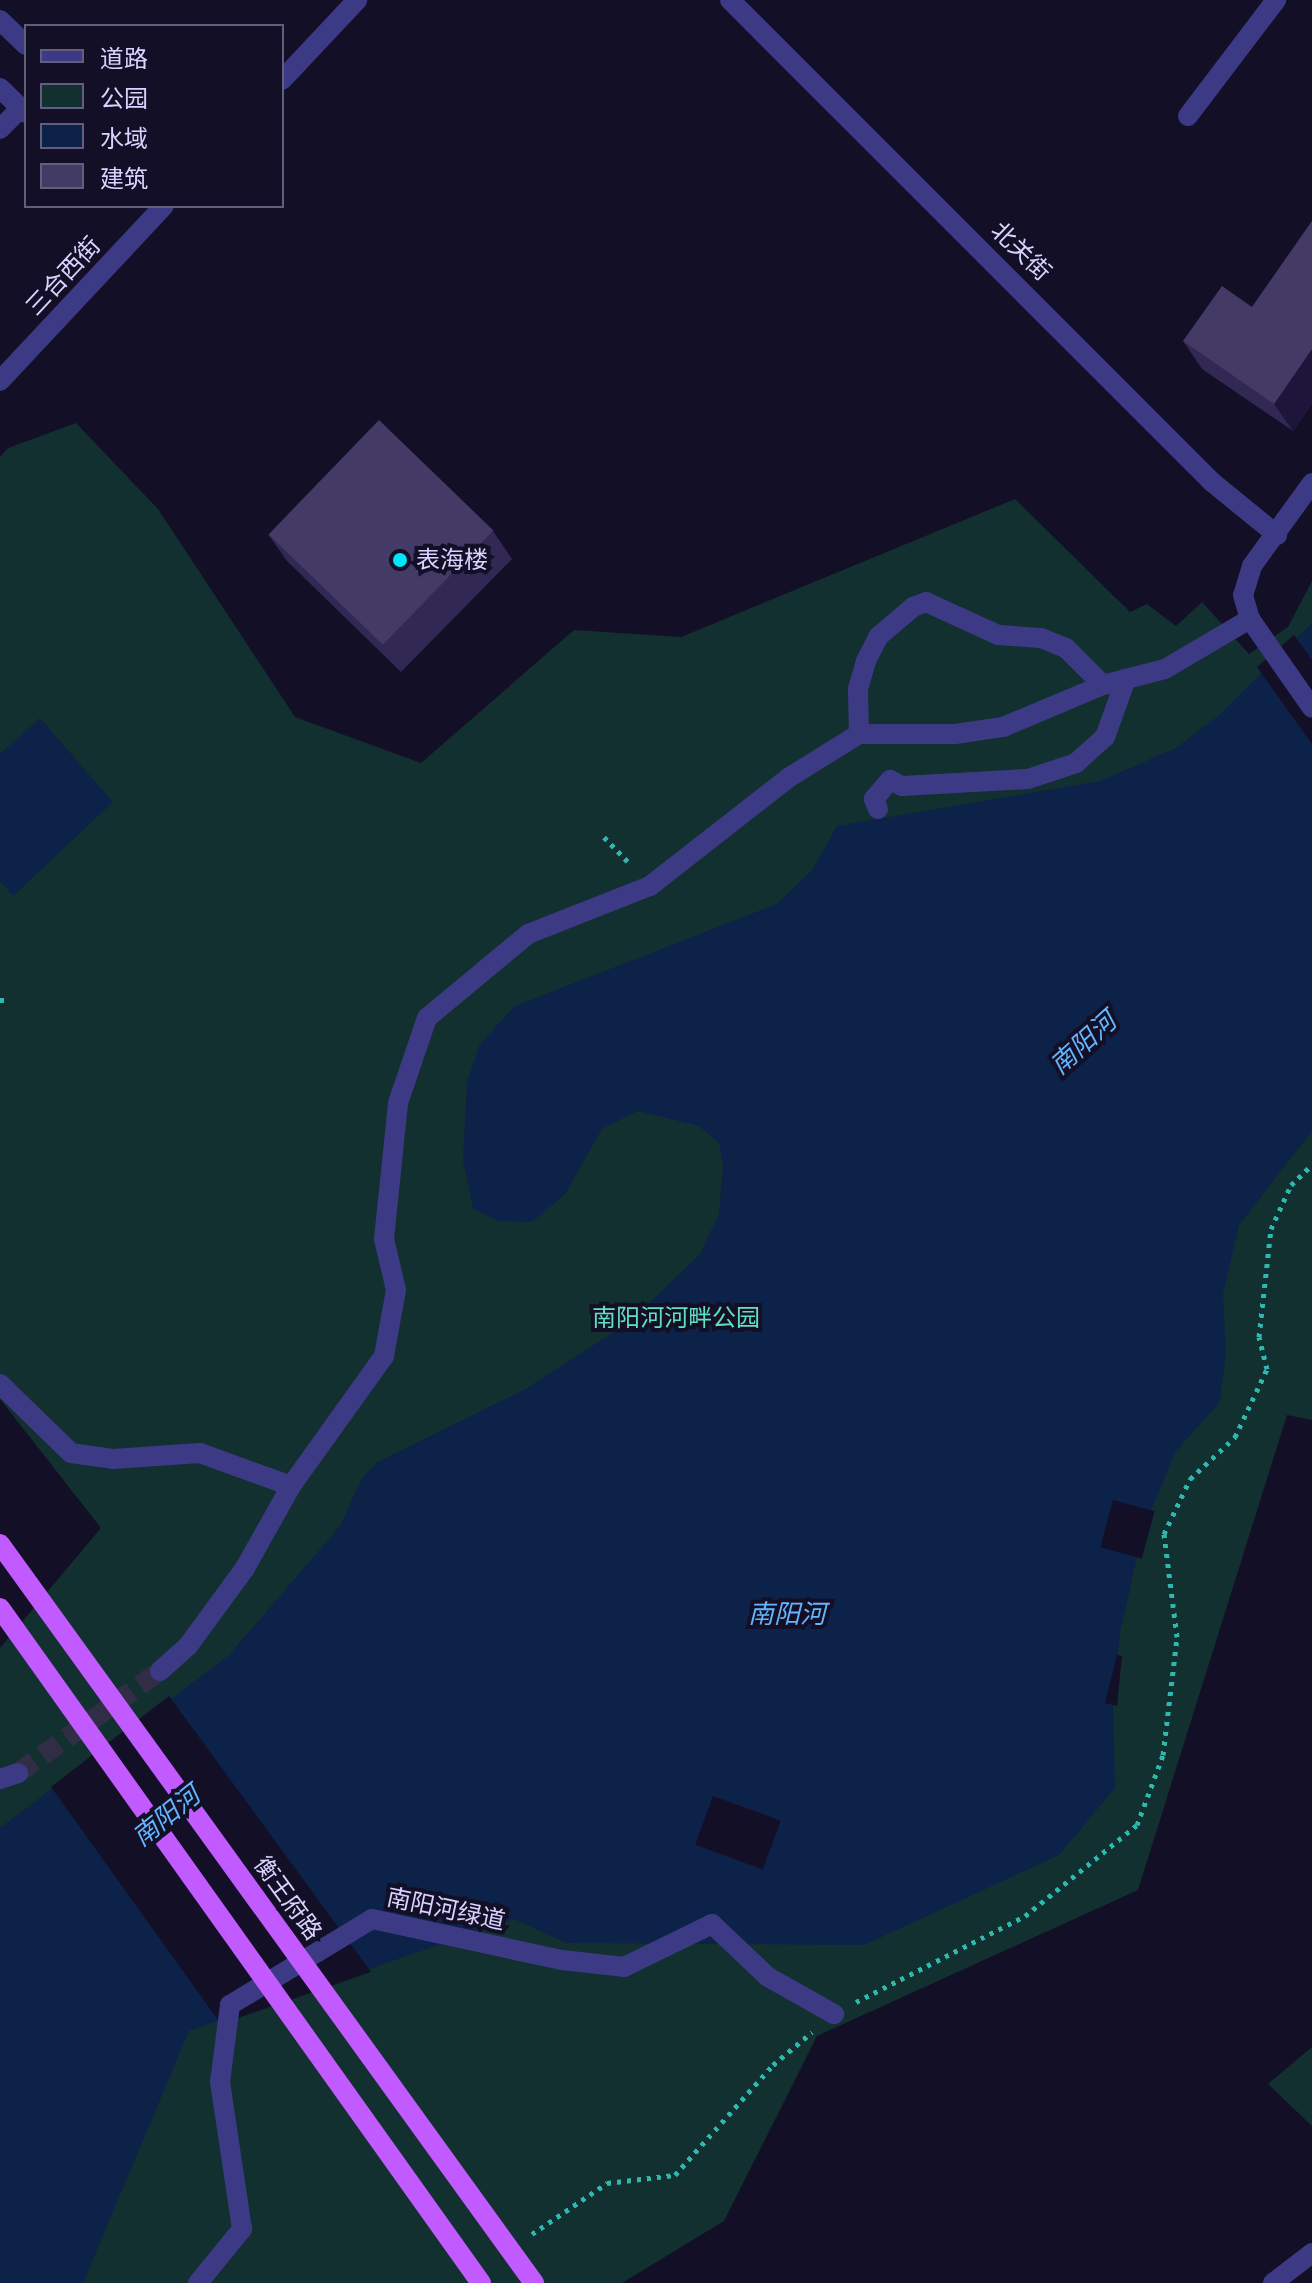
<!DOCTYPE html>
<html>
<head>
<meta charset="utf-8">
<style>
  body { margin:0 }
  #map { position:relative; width:1312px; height:2283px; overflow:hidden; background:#130f26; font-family:Quicksand,"Noto Sans SC",sans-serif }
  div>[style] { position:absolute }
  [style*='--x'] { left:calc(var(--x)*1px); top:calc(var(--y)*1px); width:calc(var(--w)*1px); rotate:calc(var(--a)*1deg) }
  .green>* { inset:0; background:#12302f }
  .water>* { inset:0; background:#0c2248 }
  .pier>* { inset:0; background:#130f26; transform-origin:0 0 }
  .minor-tunnel>* { height:20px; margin-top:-10px; transform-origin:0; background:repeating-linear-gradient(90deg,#312d47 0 20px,transparent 0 30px) }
  .path>* { height:5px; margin-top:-2.5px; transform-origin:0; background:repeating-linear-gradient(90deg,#2fb8b0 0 4px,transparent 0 10px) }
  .minor>* { height:20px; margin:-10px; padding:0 10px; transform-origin:10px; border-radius:10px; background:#3d3a85 }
  .major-bridge>* { height:20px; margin:-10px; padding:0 10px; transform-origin:10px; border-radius:10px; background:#c25bff }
  .wall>* { inset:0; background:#312854 }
  .shaded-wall>* { inset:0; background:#1d163a }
  .building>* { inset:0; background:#433a66; transform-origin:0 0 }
  .dots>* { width:22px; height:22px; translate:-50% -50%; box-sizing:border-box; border:4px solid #130f26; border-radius:50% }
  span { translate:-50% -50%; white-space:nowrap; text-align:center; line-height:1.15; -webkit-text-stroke:8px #130f26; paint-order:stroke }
  .street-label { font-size:24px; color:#d9d4ff }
  .poi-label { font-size:24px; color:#d9d4ff }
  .left { translate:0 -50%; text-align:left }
  .park-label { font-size:24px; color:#5fe0c0 }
  .water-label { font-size:26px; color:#62b6ff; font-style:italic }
  .legend { position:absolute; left:24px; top:24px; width:260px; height:184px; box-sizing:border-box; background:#130f26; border:2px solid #625e7d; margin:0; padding:10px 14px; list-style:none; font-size:24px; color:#d9d4ff }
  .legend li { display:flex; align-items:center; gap:16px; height:40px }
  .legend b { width:40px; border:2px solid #625e7d }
</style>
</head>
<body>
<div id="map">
  <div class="green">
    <i style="clip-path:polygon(76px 423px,158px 509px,295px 717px,421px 763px,574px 630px,681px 637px,1015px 499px,1130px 612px,1147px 604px,1176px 626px,1202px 602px,1249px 654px,1288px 627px,1312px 581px,1312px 1420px,1287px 1415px,1138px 1890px,817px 2036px,724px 2221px,622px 2283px,0 2283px,0 1648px,101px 1528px,0 1399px,0 457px,8px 448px)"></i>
    <i style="clip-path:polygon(1312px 2047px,1312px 2126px,1268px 2084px)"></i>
  </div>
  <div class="water">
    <i style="clip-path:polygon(1312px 623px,1312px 1131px,1239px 1225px,1223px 1294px,1226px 1352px,1220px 1402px,1176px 1451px,1144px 1527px,1120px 1632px,1113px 1706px,1115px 1788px,1059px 1855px,864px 1945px,566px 1943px,514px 1919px,189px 2031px,83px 2283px,0 2283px,0 1828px,229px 1655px,340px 1526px,361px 1480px,376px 1463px,527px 1388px,631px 1321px,701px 1253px,719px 1213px,723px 1166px,719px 1143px,699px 1126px,638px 1111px,602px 1129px,565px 1194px,532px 1222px,499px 1221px,473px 1209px,463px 1160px,467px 1082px,480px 1044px,515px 1006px,777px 904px,813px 869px,837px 826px,1100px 781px,1176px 748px,1218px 716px)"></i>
    <i style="clip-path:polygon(40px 718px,113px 802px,13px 896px,0 881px,0 754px)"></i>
  </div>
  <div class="pier">
    <i style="clip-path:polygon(1294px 635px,1312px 660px,1312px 744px,1257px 667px)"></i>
    <i style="left:1113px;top:1500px;width:43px;height:49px;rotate:15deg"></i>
    <i style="clip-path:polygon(1117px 1655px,1122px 1656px,1117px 1706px,1105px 1703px)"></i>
    <i style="clip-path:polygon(169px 1696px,371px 1972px,221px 2024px,51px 1787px)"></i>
    <i style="left:713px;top:1796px;width:72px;height:52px;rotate:20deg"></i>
  </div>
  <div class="minor-tunnel">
    <i style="--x:18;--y:1773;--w:175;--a:-35.7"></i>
  </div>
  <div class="path">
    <i style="--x:604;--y:837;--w:39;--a:46"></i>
    <i style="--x:0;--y:1000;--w:9;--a:0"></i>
    <i style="--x:856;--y:2002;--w:190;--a:-27"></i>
    <i style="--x:1025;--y:1916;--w:144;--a:-39.1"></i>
    <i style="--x:1137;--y:1825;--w:75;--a:-69.6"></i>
    <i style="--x:1163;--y:1755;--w:119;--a:-83.2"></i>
    <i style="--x:1177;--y:1637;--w:104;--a:-97.2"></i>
    <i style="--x:1164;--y:1534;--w:61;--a:-64.7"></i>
    <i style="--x:1190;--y:1479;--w:62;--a:-43"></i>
    <i style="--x:1235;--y:1437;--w:75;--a:-64.8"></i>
    <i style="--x:1267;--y:1369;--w:33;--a:-104"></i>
    <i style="--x:1259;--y:1337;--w:109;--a:-83.7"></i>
    <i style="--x:1271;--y:1229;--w:48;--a:-65.6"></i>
    <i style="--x:1291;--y:1185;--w:29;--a:-44"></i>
    <i style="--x:532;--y:2234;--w:91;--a:-34.2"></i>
    <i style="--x:607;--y:2183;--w:68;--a:-6.7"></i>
    <i style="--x:675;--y:2175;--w:147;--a:-48.3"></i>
    <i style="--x:773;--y:2065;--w:51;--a:-40.2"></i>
  </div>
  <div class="minor">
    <i style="--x:730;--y:0;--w:682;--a:45"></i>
    <i style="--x:1212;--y:482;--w:84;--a:39.2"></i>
    <i style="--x:0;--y:20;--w:36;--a:44"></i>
    <i style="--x:282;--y:80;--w:110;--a:-46.8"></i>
    <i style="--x:0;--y:88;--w:36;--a:44"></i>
    <i style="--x:1188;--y:116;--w:146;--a:-52.8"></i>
    <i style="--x:0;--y:129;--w:30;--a:-45"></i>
    <i style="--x:0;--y:381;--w:240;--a:-46.9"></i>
    <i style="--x:1312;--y:483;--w:102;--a:125.9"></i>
    <i style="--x:1252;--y:566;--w:30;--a:107"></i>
    <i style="--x:1243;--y:595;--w:25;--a:74"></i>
    <i style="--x:1250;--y:619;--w:108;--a:55.1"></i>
    <i style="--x:859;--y:734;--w:45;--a:-91.3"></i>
    <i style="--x:858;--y:689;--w:29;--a:-74"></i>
    <i style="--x:866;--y:661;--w:28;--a:-63"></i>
    <i style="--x:879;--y:636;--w:45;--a:-40.5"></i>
    <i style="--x:913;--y:607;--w:14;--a:-21"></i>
    <i style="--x:926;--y:602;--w:79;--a:24.6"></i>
    <i style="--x:998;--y:635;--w:43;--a:4"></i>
    <i style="--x:1041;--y:638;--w:27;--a:22"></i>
    <i style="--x:1066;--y:648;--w:52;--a:45"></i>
    <i style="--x:878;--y:809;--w:11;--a:-112"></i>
    <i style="--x:874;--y:799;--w:25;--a:-50"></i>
    <i style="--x:890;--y:780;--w:13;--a:27"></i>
    <i style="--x:902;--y:786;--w:126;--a:-3.2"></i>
    <i style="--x:1028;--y:779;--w:51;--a:-18.4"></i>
    <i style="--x:1076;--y:763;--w:39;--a:-42"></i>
    <i style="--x:1105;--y:737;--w:62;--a:-70.1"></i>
    <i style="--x:0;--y:1384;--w:99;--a:44.2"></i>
    <i style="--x:71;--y:1453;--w:42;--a:8.1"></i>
    <i style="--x:113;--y:1459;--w:87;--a:-3.9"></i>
    <i style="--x:200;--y:1453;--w:97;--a:19.9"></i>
    <i style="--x:160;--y:1671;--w:38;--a:-42"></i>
    <i style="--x:188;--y:1646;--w:97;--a:-53.8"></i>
    <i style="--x:245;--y:1568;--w:94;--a:-60.7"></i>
    <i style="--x:291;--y:1486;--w:160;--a:-54.4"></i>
    <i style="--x:384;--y:1356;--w:67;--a:-79.7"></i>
    <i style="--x:396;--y:1290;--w:52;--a:-103.2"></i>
    <i style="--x:384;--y:1239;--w:137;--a:-84.1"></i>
    <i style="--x:398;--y:1103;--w:90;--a:-71.2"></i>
    <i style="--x:427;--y:1018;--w:131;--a:-39.7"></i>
    <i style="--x:528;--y:934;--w:131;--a:-21.5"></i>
    <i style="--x:650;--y:886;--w:175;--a:-38"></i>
    <i style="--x:788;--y:778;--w:84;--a:-31.8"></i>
    <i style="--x:859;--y:734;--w:96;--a:0"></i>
    <i style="--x:955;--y:734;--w:49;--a:-8.3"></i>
    <i style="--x:1003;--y:727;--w:108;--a:-22.8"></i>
    <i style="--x:1103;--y:685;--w:64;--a:-14.5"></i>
    <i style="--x:1165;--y:669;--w:99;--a:-30.5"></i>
    <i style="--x:0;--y:1779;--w:19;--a:-18"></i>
    <i style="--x:198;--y:2283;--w:70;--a:-50.8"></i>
    <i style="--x:242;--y:2229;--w:149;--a:-98.5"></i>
    <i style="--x:220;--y:2082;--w:78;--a:-82.6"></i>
    <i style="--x:230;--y:2005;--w:166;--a:-31.2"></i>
    <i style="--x:372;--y:1919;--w:194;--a:12.2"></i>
    <i style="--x:562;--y:1960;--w:62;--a:6.4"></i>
    <i style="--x:624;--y:1967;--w:98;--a:-26"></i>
    <i style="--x:712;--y:1924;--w:77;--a:43.4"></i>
    <i style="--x:768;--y:1977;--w:76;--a:29.3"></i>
    <i style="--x:1273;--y:2283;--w:49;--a:-37.6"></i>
  </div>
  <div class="major-bridge">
    <i style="--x:0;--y:1544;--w:912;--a:54.15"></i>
    <i style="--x:0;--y:1608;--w:829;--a:54.53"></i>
  </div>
  <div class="wall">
    <i style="clip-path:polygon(1312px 221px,1312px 404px,1293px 431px,1202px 369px,1183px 341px,1252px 307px)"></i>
    <i style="clip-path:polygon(493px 531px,512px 559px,401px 672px,287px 561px,268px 534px)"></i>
  </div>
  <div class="shaded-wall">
    <i style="clip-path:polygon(1312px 349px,1312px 404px,1293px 431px,1274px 404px)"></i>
  </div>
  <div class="building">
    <i style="clip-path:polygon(1312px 221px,1312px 349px,1274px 404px,1183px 341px,1222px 286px,1252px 307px)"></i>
    <i style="left:379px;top:420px;width:159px;height:159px;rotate:44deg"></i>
  </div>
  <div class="dots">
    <i style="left:400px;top:560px;background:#00e5ff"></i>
  </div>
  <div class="street-label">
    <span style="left:1021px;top:251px;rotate:44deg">北关街</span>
    <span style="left:63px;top:276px;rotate:-47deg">三合西街</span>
    <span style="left:288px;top:1898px;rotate:54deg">衡王府路</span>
    <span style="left:446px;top:1909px;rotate:12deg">南阳河绿道</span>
  </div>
  <div class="poi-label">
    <span class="left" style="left:416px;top:560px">表海楼</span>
  </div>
  <div class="park-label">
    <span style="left:676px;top:1318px">南阳河河畔公园</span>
  </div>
  <div class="water-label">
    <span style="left:1083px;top:1043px;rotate:-42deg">南阳河</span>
    <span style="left:787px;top:1614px">南阳河</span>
    <span style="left:166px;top:1816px;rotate:-39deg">南阳河</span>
  </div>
  <ul class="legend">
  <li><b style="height:10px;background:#3d3a85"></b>道路</li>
  <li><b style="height:22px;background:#12302f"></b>公园</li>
  <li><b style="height:22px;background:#0c2248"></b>水域</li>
  <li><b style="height:22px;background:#433a66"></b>建筑</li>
  </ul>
</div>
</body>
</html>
